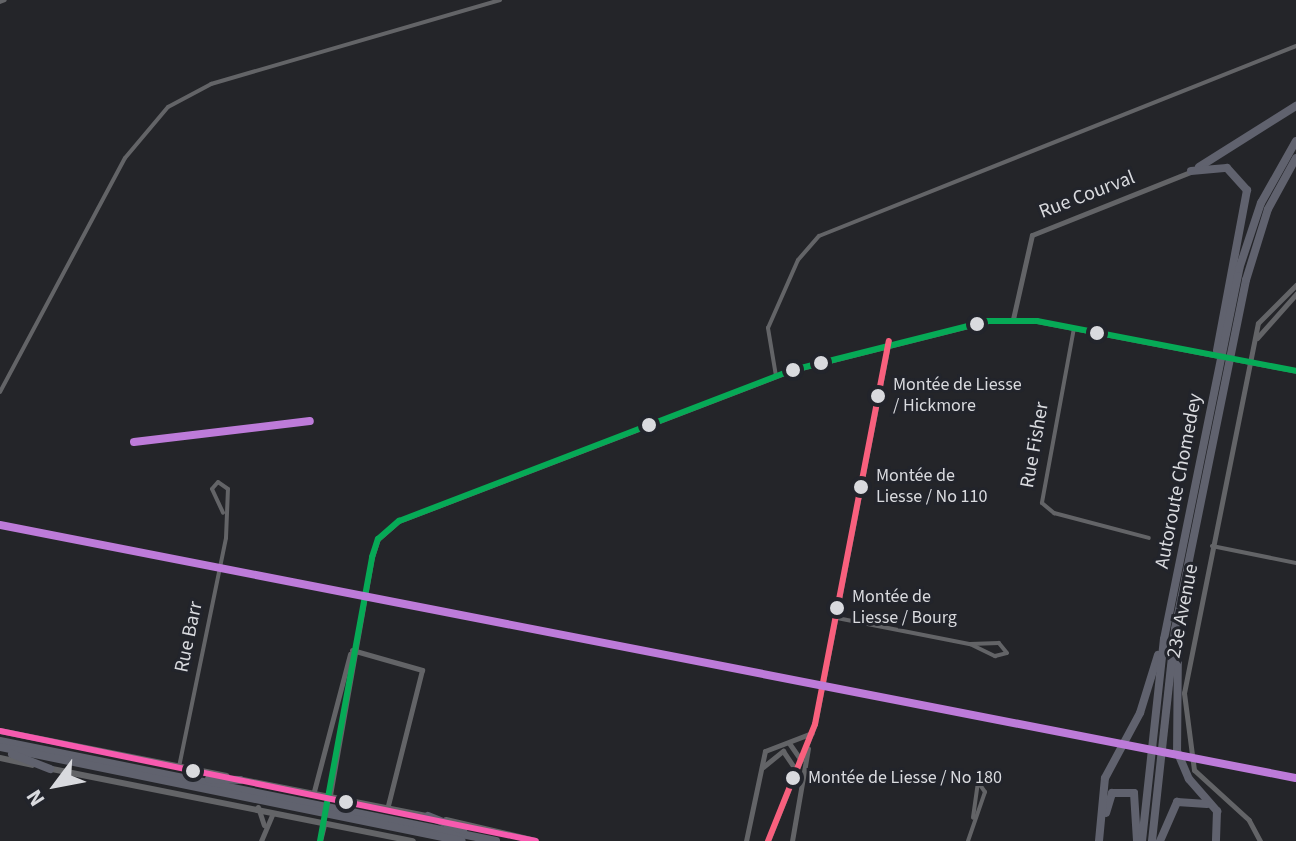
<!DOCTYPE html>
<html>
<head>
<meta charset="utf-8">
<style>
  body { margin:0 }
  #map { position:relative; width:1296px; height:841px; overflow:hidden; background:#242529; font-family:"Source Sans 3",sans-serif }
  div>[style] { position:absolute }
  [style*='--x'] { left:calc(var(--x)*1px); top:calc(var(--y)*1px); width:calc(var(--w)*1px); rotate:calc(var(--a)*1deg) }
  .minor>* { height:4px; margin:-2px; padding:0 2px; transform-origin:2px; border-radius:2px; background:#636467 }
  .tertiary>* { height:5px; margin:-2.5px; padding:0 2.5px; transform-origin:2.5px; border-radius:2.5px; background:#636467 }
  .secondary>* { height:6px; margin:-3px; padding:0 3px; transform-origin:3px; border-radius:3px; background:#636467 }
  .motorway>* { height:8px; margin:-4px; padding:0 4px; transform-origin:4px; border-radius:4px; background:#60626e }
  .bus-1>* { height:6px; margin:-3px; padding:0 3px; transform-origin:3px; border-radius:3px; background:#06aa56 }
  .bus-2>* { height:6px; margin:-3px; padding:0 3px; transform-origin:3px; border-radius:3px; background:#f8607d }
  .bus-3>* { height:6px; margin:-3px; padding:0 3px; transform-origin:3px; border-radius:3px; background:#f75aaf }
  .rail-1>* { height:8px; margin:-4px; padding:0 4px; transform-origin:4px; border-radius:4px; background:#bd7bd9 }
  .dots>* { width:22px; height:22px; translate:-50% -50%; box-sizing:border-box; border:4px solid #22242b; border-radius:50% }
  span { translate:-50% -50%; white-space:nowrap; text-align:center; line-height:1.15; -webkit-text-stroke:6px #22242b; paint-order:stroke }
  .bus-label { font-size:18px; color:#d9dade }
  .left { translate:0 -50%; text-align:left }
  .street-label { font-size:20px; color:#d9dade }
  .north { position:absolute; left:16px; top:745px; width:80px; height:80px; -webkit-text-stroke:6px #22242b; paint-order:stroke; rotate:238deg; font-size:22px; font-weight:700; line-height:32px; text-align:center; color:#d9dade }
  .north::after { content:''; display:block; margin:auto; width:28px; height:36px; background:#d9dade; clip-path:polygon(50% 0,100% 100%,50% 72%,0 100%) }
</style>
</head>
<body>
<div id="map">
  <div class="minor">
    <i style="--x:0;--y:2;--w:5;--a:-22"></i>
    <i style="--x:1074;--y:328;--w:178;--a:100.4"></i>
    <i style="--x:1042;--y:503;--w:16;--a:40"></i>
    <i style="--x:1054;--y:513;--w:98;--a:14.7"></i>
    <i style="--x:776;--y:376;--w:49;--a:-99.5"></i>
    <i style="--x:768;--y:328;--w:74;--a:-66.2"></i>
    <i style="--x:798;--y:260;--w:32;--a:-49"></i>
    <i style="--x:819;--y:236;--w:513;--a:-21.72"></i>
    <i style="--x:0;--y:392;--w:265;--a:-61.9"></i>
    <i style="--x:125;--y:158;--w:67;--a:-49.9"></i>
    <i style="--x:168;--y:107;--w:49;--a:-28.1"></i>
    <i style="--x:211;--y:84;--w:301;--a:-16.2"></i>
    <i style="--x:1212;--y:546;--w:86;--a:11.4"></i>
    <i style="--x:837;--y:618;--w:136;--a:11.1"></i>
    <i style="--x:970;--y:644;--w:28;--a:26"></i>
    <i style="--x:995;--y:656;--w:12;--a:-14"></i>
    <i style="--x:1007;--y:653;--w:13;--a:-129"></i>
    <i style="--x:999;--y:643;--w:29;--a:178"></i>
    <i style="--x:179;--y:767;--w:234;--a:-78.4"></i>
    <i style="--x:226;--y:538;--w:49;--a:-87.7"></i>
    <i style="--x:228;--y:489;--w:12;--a:-145"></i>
    <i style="--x:218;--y:482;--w:9;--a:131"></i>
    <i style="--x:212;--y:489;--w:26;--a:65"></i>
    <i style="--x:968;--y:841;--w:52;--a:-70.9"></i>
    <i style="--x:985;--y:792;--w:12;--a:-125"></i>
    <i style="--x:978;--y:782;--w:36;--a:98"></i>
  </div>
  <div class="tertiary">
    <i style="--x:1013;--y:319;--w:86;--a:-77.3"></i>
    <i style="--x:1032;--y:235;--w:170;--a:-21.7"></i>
    <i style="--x:1257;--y:338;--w:59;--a:-48.4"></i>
    <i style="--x:352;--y:650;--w:73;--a:15.9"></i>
    <i style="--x:422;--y:670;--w:143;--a:104.1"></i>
    <i style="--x:789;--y:743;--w:21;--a:55"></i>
    <i style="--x:763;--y:767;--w:26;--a:-39"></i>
    <i style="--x:783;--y:751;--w:25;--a:56"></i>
    <i style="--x:313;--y:795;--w:146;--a:-75.3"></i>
    <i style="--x:330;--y:795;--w:242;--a:-80"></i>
    <i style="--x:372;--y:557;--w:19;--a:-72"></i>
    <i style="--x:378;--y:539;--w:28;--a:-41"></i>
    <i style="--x:399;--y:521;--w:422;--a:-21"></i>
    <i style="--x:793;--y:370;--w:201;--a:-14.1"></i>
    <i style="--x:988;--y:321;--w:49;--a:0"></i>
    <i style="--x:1037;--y:321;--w:264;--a:10.9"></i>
    <i style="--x:258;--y:807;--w:19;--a:72"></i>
    <i style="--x:261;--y:841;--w:30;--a:-67"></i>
    <i style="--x:320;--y:841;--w:16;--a:-76"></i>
    <i style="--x:746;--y:841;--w:92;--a:-78.1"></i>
    <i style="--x:765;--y:751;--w:50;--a:-21"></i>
    <i style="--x:768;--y:841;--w:126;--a:-68.1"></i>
    <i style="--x:815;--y:724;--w:390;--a:-79.1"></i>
    <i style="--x:792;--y:841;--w:94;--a:-80.2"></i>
    <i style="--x:1260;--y:841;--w:24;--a:-118"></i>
    <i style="--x:1249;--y:820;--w:74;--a:-137.7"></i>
    <i style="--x:1194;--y:770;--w:78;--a:-97.4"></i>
    <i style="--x:1184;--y:693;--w:377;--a:-78.7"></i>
    <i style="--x:1258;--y:323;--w:54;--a:-45"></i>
  </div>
  <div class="secondary">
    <i style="--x:0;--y:731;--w:231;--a:11.2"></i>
    <i style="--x:0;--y:758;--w:33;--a:12"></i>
    <i style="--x:47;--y:768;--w:373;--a:11.3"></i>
    <i style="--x:238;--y:779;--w:197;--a:11.1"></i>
    <i style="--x:446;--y:820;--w:92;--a:13.1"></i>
  </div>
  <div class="motorway">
    <i style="--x:1199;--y:167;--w:115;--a:-32.2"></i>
    <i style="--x:1191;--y:171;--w:36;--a:-5"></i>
    <i style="--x:1227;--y:168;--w:30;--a:48"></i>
    <i style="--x:1247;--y:190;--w:163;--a:100.6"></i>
    <i style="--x:1178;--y:642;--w:109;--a:90.5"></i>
    <i style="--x:1177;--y:751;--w:30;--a:67"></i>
    <i style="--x:1189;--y:779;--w:43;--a:48.8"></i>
    <i style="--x:1217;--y:811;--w:30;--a:92"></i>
    <i style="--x:0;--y:741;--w:506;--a:11.4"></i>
    <i style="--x:0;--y:747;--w:471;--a:11.5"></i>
    <i style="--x:12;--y:754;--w:41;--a:21.5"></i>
    <i style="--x:209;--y:779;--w:31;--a:2"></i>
    <i style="--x:1106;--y:813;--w:21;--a:-73"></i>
    <i style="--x:1112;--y:793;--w:22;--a:0"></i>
    <i style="--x:1134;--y:793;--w:48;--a:86.4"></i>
    <i style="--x:428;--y:816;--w:38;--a:22"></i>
    <i style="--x:1099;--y:841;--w:63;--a:-84.6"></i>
    <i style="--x:1105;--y:778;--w:74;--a:-61.7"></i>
    <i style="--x:1140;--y:713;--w:61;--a:-72.8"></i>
    <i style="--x:1142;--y:841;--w:203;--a:-83.8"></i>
    <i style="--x:1164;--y:639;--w:378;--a:-78.5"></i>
    <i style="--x:1239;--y:269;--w:70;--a:-71.6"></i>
    <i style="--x:1261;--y:203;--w:71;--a:-60.6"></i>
    <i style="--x:1152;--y:841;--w:213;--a:-83.8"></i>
    <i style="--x:1175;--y:629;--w:356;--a:-78.5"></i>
    <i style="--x:1246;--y:280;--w:74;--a:-72.8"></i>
    <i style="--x:1268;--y:209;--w:58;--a:-61.2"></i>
    <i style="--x:1160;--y:841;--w:43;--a:-66.4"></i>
    <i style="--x:1177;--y:802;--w:30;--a:4"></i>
  </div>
  <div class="bus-1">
    <i style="--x:320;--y:841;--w:289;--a:-79.6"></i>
    <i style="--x:372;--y:557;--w:19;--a:-72"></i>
    <i style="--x:378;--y:539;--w:28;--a:-41"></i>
    <i style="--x:399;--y:521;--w:422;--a:-21"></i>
    <i style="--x:793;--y:370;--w:201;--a:-14.1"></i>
    <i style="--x:988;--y:321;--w:49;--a:0"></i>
    <i style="--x:1037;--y:321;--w:264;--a:10.9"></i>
  </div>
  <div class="bus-2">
    <i style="--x:768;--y:841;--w:126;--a:-68.1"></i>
    <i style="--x:815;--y:724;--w:390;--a:-79.1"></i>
  </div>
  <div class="bus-3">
    <i style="--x:0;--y:731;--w:547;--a:11.6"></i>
  </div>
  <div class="rail-1">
    <i style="--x:134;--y:442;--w:177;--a:-6.8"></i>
    <i style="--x:0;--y:525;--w:1320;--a:11.05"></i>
  </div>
  <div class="dots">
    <i style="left:977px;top:324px;background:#d9dade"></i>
    <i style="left:1097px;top:333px;background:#d9dade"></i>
    <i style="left:821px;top:363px;background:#d9dade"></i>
    <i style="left:793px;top:370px;background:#d9dade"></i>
    <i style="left:878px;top:396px;background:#d9dade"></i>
    <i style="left:649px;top:425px;background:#d9dade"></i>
    <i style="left:861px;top:487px;background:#d9dade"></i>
    <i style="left:837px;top:608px;background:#d9dade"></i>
    <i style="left:193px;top:771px;background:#d9dade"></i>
    <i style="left:793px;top:778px;background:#d9dade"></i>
    <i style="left:346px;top:802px;background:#d9dade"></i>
  </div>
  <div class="bus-label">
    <span class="left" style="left:893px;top:396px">Montée de Liesse<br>/ Hickmore</span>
    <span class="left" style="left:876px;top:487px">Montée de<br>Liesse / No 110</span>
    <span class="left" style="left:852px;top:608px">Montée de<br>Liesse / Bourg</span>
    <span class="left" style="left:808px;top:778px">Montée de Liesse / No 180</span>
  </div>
  <div class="street-label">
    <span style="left:1087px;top:195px;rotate:-21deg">Rue Courval</span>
    <span style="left:1035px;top:445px;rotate:-80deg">Rue Fisher</span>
    <span style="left:1179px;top:481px;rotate:-79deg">Autoroute Chomedey</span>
    <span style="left:1183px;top:611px;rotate:-79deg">23e Avenue</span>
    <span style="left:189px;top:637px;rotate:-78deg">Rue Barr</span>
  </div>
  <div class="north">N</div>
</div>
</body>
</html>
